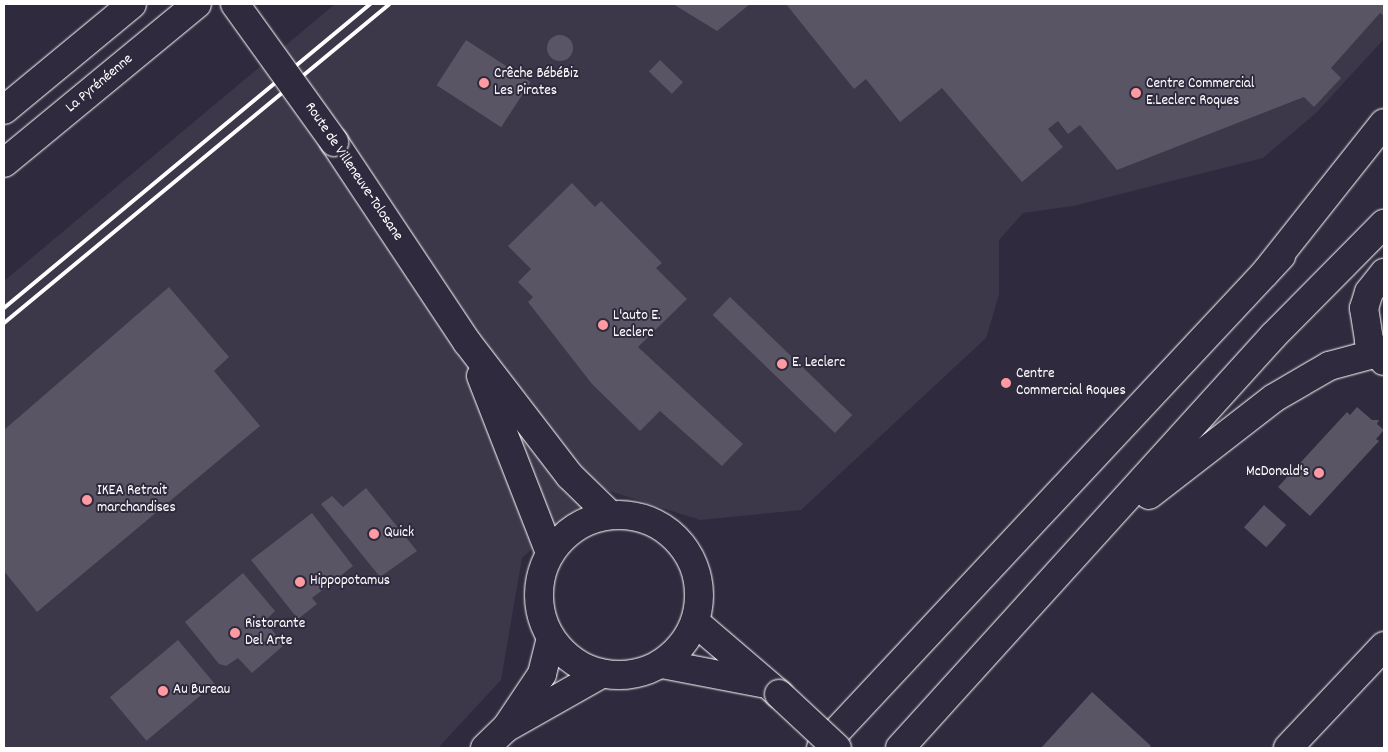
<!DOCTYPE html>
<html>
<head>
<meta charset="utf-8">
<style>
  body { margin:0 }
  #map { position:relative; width:1388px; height:752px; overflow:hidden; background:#2f2a3d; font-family:Dekko,sans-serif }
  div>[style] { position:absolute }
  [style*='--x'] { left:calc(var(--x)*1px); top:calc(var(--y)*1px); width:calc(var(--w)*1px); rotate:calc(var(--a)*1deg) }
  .built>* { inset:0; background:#3c3749 }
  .building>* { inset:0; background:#595564; transform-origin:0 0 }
  .round { border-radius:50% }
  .roads { filter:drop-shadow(0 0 1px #fff) drop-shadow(0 0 1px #fff) }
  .secondary>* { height:28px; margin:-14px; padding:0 14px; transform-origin:14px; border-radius:14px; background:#2f2a3d }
  .secondary>.ring { margin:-14px; padding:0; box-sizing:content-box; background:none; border:28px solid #2f2a3d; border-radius:50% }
  .primary>* { height:28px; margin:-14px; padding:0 14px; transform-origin:14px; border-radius:14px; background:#2f2a3d }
  .highway>* { height:28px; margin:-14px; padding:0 14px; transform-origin:14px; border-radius:14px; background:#2f2a3d }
  .rail>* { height:4px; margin:-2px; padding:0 2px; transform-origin:2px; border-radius:2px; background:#fff }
  .bridges { filter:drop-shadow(0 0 1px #fff) drop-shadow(0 0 1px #fff) }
  .secondary-bridge>* { height:28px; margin:-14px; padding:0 14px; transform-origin:14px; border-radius:14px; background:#2f2a3d }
  .dots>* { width:14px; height:14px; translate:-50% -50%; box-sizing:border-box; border:2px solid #2f2a3d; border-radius:50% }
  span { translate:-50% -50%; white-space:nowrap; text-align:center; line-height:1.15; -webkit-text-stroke:4px #2f2a3d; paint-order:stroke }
  .poi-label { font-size:15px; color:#fff }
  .left { translate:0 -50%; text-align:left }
  .right { translate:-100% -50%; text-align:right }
  .street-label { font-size:15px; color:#fff }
  .frame { position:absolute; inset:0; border:5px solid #fff; pointer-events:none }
</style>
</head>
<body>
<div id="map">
  <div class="built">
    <i style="clip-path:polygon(335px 4px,1384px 4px,1384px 39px,1317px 112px,1263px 158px,1073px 206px,1023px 213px,999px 240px,999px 295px,986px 338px,801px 510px,700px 520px,600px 488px,522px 558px,501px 680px,438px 748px,4px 748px,4px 281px)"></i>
  </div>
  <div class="building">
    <i style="clip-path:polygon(673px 4px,750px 4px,717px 31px)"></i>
    <i style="clip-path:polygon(786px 4px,1384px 4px,1384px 16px,1380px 13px,1331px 68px,1341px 78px,1314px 107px,1304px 97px,1117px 170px,1080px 125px,1068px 134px,1058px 121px,1048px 129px,1063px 147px,1022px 182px,942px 88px,900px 122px,866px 79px,854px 89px)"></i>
    <i class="round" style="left:547px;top:35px;width:26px;height:26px"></i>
    <i style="left:466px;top:40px;width:77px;height:54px;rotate:33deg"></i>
    <i style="left:660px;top:60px;width:32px;height:16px;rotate:44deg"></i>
    <i style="clip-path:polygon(572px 183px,595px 207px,601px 201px,662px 263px,656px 268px,687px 299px,638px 347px,743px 444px,722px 466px,660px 411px,640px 431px,592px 384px,528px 302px,533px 297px,518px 282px,531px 269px,508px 246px)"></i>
    <i style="clip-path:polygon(169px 287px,229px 357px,214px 371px,260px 426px,37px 612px,4px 571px,4px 430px)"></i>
    <i style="left:730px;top:297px;width:170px;height:25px;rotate:44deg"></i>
    <i style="clip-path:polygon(1357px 407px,1372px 420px,1379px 420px,1377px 424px,1384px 430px,1376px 439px,1379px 441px,1310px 516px,1278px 487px,1347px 412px,1350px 415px)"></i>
    <i style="clip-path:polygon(366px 488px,417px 551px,380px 577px,321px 504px,332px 496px,343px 507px)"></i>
    <i style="left:1264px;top:505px;width:30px;height:30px;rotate:42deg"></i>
    <i style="clip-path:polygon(312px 513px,353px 566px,312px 598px,317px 604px,298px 619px,251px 560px)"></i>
    <i style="clip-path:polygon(243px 573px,275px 611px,265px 621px,284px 645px,252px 673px,238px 658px,226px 666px,219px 664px,185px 622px)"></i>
    <i style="left:178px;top:640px;width:57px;height:89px;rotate:50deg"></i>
    <i style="clip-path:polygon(1092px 692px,1151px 746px,1149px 748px,1041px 748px)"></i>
  </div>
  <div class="roads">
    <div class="secondary">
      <i style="--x:334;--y:142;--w:240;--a:56.4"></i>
      <i style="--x:467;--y:342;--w:169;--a:52.5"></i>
      <i style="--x:570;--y:476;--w:56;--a:44.3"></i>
      <i style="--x:1384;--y:273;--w:24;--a:128"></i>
      <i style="--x:1369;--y:292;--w:17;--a:107"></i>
      <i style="--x:1364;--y:308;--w:33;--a:81"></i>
      <i style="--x:1369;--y:341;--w:25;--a:53"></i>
      <i style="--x:481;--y:376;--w:190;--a:68.7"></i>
      <i class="ring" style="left:539px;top:515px;width:132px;height:132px"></i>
      <i style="--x:695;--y:622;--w:111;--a:40.6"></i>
      <i style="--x:662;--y:664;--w:101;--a:10.9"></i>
      <i style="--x:511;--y:725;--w:103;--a:-29.5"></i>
      <i style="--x:485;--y:748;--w:29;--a:-44"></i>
      <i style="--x:506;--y:728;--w:65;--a:-56.3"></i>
      <i style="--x:542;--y:674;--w:37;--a:-76"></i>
      <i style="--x:1288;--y:748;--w:140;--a:-46.7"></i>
    </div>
    <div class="primary">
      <i style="--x:1149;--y:495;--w:158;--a:-37.8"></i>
      <i style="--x:1274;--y:398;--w:64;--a:-30.2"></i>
      <i style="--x:1329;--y:366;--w:50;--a:-15.2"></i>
      <i style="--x:821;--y:748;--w:674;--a:-46.93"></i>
      <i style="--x:900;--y:748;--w:556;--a:-47.84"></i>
      <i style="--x:1273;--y:336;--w:158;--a:-45.3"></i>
    </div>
    <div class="highway">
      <i style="--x:4;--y:110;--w:166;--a:-39.6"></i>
      <i style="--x:4;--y:163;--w:250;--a:-39.5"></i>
      <i style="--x:1265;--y:273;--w:191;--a:-51.6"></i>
    </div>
  </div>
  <div class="rail">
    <i style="--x:4;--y:308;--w:476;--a:-39.7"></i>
    <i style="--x:4;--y:323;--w:500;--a:-39.6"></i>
  </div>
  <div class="bridges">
    <div class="secondary-bridge">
      <i style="--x:235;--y:4;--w:170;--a:54.3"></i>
      <i style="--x:779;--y:694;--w:79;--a:43"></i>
    </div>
  </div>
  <div class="dots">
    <i style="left:484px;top:83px;background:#ff9aa2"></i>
    <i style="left:1136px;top:93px;background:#ff9aa2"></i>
    <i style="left:603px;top:325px;background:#ff9aa2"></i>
    <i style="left:782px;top:364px;background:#ff9aa2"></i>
    <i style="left:1006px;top:383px;background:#ff9aa2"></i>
    <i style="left:1319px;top:473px;background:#ff9aa2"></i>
    <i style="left:87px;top:500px;background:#ff9aa2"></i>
    <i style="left:374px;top:534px;background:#ff9aa2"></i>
    <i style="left:300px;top:582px;background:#ff9aa2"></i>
    <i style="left:235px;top:633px;background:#ff9aa2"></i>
    <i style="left:163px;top:691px;background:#ff9aa2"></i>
  </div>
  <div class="poi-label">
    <span class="left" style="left:494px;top:83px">Crêche BébéBiz<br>Les Pirates</span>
    <span class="left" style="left:1146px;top:93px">Centre Commercial<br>E.Leclerc Roques</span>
    <span class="left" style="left:613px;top:325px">L'auto E.<br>Leclerc</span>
    <span class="left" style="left:792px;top:364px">E. Leclerc</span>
    <span class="left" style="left:1016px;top:383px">Centre<br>Commercial Roques</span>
    <span class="right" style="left:1309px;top:473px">McDonald's</span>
    <span class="left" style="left:97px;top:500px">IKEA Retrait<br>marchandises</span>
    <span class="left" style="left:384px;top:534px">Quick</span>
    <span class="left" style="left:310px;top:582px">Hippopotamus</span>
    <span class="left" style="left:245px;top:633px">Ristorante<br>Del Arte</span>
    <span class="left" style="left:173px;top:691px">Au Bureau</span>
  </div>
  <div class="street-label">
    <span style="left:100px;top:84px;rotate:-40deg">La Pyrénéenne</span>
    <span style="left:353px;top:172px;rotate:56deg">Route de Villeneuve-Tolosane</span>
  </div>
  <div class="frame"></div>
</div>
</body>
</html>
